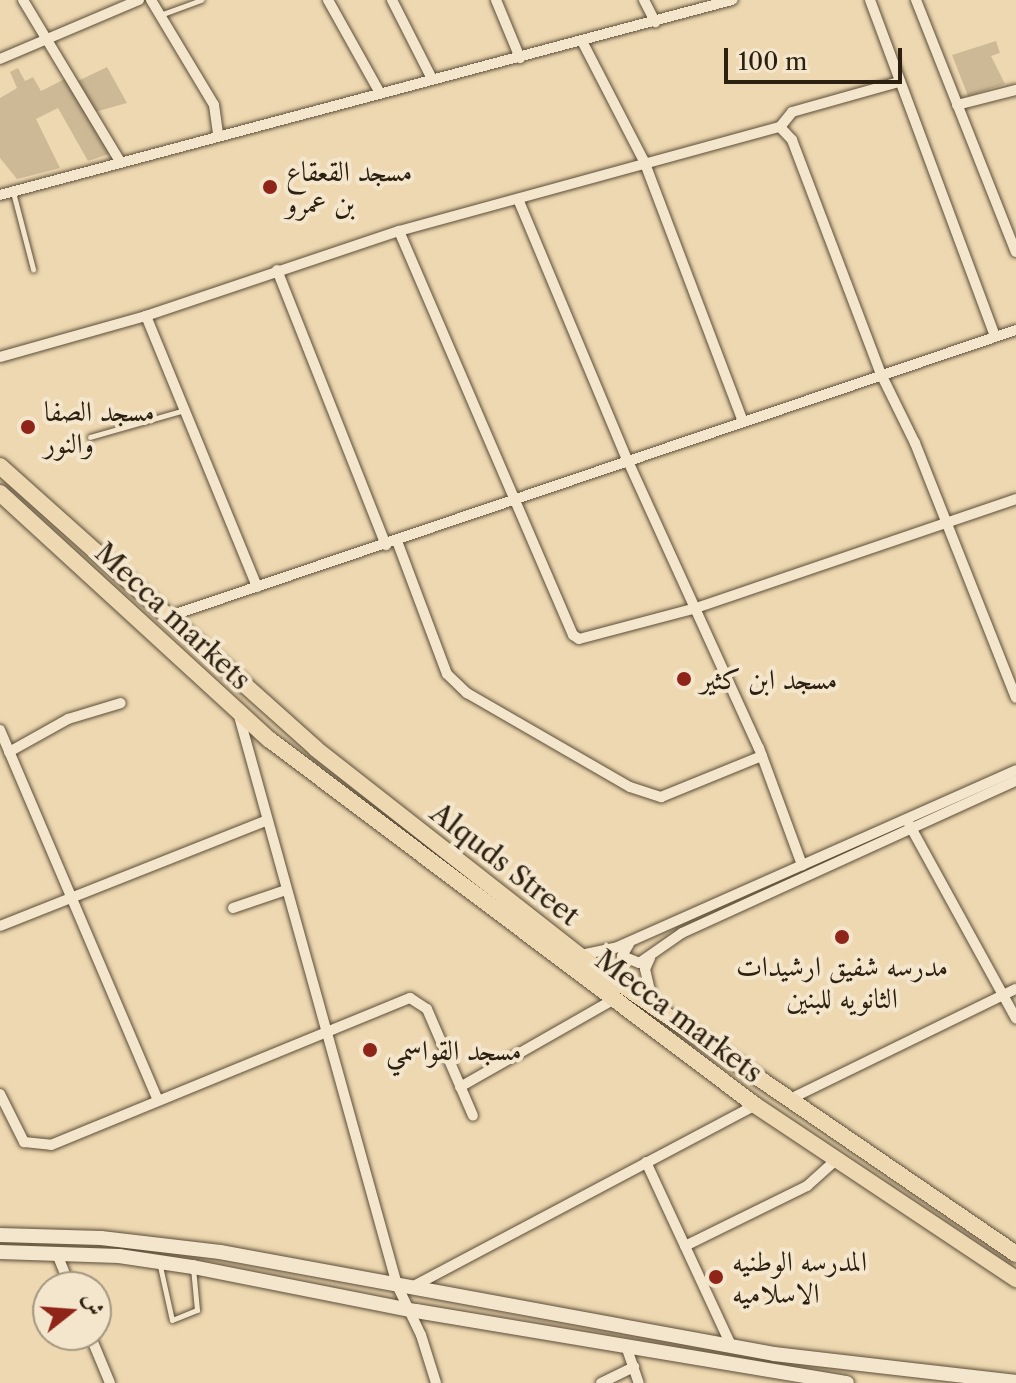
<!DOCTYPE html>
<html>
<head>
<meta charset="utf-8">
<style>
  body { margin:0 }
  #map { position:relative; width:1016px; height:1383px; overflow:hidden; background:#eed8b1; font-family:"Libre Caslon Text",Amiri,serif }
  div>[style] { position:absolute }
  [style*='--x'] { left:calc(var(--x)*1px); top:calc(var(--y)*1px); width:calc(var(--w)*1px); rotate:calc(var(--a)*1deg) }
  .green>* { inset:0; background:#cdb996 }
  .roads { filter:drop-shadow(0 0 2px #5c4e39) drop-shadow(0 0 2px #5c4e39) }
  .lane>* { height:5px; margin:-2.5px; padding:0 2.5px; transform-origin:2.5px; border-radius:2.5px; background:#f4e6cc }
  .street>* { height:10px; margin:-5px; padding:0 5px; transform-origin:5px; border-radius:5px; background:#f4e6cc }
  .secondary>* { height:14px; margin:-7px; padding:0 7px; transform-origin:7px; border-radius:7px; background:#f4e6cc }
  .primary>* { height:16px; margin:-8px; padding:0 8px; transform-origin:8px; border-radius:8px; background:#eed8b1 }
  .dots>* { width:22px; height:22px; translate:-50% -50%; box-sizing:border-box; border:4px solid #f4e6cc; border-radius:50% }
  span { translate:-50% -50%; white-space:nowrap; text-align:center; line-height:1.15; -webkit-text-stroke:8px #f4e6cc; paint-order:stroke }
  .poi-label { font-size:28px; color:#2c2011 }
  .left { translate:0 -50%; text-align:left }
  .street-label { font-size:28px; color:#2c2011 }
  .north { position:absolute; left:32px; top:1271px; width:80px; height:80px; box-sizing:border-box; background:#f4e6cc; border:2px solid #a49781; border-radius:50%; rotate:73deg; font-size:22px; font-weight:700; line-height:32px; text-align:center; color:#2c2011 }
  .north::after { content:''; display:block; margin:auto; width:28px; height:36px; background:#8f2418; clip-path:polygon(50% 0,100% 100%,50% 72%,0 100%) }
  .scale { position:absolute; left:724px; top:48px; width:178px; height:36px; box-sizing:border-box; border:4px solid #2c2011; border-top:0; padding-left:10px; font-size:24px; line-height:28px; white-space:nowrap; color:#2c2011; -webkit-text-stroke:6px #f4e6cc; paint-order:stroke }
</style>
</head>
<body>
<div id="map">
  <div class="green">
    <i style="clip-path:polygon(996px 41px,1000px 53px,991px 56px,1005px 84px,968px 96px,952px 55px)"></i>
    <i style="clip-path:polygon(107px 67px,127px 103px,95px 112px,78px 81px)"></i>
    <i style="clip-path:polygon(18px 68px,25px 81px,33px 77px,41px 91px,67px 78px,112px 153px,88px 161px,58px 108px,36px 119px,60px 168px,17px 179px,0 158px,0 98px,17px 88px,10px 72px)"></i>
  </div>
  <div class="roads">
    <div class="lane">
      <i style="--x:160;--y:15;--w:44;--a:-20.1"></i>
      <i style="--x:13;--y:192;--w:80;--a:75.4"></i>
      <i style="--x:90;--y:437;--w:99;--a:-15.9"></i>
      <i style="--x:160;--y:1266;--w:55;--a:77.5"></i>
      <i style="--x:172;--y:1320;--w:27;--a:-22"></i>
      <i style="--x:197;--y:1310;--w:42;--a:-95.4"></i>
    </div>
    <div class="street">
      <i style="--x:23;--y:0;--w:187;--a:59"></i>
      <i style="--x:151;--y:0;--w:122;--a:59"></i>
      <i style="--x:214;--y:105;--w:29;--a:82"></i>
      <i style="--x:328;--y:0;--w:107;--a:60.8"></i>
      <i style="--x:392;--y:0;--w:89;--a:63.1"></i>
      <i style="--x:496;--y:0;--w:63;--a:67.5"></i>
      <i style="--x:644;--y:0;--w:25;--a:63"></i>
      <i style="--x:870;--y:0;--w:359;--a:69.6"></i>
      <i style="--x:916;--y:0;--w:271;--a:68.4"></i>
      <i style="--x:583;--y:43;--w:133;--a:62.7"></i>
      <i style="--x:644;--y:161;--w:276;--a:69.2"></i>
      <i style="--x:0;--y:59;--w:151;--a:-23"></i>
      <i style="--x:957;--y:105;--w:61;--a:-14.3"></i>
      <i style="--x:780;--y:127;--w:19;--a:-51"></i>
      <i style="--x:792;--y:112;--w:111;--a:-15.7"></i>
      <i style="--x:0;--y:195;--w:758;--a:-14.92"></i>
      <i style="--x:518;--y:199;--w:282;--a:67.3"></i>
      <i style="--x:627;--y:459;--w:318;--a:65.5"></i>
      <i style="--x:759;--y:748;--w:125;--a:69.8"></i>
      <i style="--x:399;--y:231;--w:440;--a:66.7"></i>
      <i style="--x:573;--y:635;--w:7;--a:34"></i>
      <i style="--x:579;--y:639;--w:121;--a:-14.8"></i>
      <i style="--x:696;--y:608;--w:338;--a:-18.8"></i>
      <i style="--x:277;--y:270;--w:296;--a:68.4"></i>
      <i style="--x:146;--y:316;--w:293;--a:67.7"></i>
      <i style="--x:0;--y:357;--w:152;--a:-15.7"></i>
      <i style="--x:146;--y:316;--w:267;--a:-18.6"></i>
      <i style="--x:399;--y:231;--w:395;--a:-15.3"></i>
      <i style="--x:780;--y:127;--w:18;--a:47"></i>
      <i style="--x:792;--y:140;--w:248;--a:69.2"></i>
      <i style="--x:880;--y:372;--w:79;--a:63.8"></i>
      <i style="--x:915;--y:443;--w:274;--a:68.4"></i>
      <i style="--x:397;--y:541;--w:142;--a:69.4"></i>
      <i style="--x:447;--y:674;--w:28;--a:44"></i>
      <i style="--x:467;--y:693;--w:188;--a:30"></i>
      <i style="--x:630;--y:787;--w:33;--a:18"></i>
      <i style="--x:661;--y:797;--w:109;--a:-22.1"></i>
      <i style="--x:167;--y:617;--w:896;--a:-18.68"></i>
      <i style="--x:239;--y:716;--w:591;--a:74.48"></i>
      <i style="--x:397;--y:1285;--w:55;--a:64.4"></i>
      <i style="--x:421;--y:1335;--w:50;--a:72.6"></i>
      <i style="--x:0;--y:730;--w:402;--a:66.9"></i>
      <i style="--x:9;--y:752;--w:68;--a:-29.2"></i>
      <i style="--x:68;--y:719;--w:55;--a:-16.8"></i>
      <i style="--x:909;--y:824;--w:222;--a:61.2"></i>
      <i style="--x:233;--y:908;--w:56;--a:-18.8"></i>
      <i style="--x:0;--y:926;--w:285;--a:-21.6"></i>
      <i style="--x:629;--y:944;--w:14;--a:120"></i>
      <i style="--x:622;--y:956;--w:18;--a:22"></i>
      <i style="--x:639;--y:963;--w:52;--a:-34.9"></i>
      <i style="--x:682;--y:933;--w:367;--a:-24.5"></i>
      <i style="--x:581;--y:955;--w:35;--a:-12"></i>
      <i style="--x:615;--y:948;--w:439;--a:-23.9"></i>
      <i style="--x:650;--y:958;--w:12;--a:114"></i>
      <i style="--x:645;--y:969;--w:36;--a:77"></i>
      <i style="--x:460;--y:1087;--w:177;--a:-29.7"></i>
      <i style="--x:0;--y:1094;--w:54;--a:63.4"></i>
      <i style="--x:24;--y:1142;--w:27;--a:6"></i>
      <i style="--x:51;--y:1145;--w:388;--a:-22.3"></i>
      <i style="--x:410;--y:998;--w:20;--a:33"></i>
      <i style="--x:427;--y:1009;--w:116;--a:66.7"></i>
      <i style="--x:790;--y:1099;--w:251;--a:-26"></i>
      <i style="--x:646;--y:1162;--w:204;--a:65.1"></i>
      <i style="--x:685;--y:1246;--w:136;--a:-26.2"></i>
      <i style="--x:807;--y:1186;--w:40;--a:-42"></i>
      <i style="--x:57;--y:1254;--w:35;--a:68"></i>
      <i style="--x:410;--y:1288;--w:391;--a:-27.9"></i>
      <i style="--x:90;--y:1335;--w:52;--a:67.4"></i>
      <i style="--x:626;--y:1346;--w:39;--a:71"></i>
      <i style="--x:601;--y:1383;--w:37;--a:-26"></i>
    </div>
    <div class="secondary">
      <i style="--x:0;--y:1235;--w:101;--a:1.7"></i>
      <i style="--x:101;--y:1238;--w:120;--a:6.7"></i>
      <i style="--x:220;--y:1252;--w:563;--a:10.43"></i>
      <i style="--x:774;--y:1354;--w:244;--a:6.6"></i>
      <i style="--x:0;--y:1252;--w:119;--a:1.9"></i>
      <i style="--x:119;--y:1256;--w:75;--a:8.5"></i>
      <i style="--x:193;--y:1267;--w:227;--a:11.2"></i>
      <i style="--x:416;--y:1311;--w:437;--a:9.5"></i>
    </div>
    <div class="primary">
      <i style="--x:0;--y:466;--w:424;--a:41.8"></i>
      <i style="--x:316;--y:749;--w:335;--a:38.1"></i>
      <i style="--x:580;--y:956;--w:528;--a:34.35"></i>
      <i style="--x:0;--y:493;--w:366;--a:42.5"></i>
      <i style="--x:270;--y:740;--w:607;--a:36.96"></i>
      <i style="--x:755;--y:1105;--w:314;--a:33.7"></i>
    </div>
  </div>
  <div class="dots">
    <i style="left:270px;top:187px;background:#8f2418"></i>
    <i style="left:28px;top:427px;background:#8f2418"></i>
    <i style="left:684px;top:679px;background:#8f2418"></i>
    <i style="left:842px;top:937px;background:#8f2418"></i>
    <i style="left:370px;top:1050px;background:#8f2418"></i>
    <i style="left:716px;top:1277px;background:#8f2418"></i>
  </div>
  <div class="poi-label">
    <span class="left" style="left:286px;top:187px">مسجد القعقاع<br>بن عمرو</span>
    <span class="left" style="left:44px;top:427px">مسجد الصفا<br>والنور</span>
    <span class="left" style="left:700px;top:679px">مسجد ابن كثير</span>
    <span style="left:842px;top:982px">مدرسه شفيق ارشيدات<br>الثانويه للبنين</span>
    <span class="left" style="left:386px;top:1050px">مسجد القواسمي</span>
    <span class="left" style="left:732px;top:1277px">المدرسه الوطنيه<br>الاسلاميه</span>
  </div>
  <div class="street-label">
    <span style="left:173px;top:616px;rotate:43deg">Mecca markets</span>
    <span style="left:505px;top:864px;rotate:38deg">Alquds Street</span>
    <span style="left:679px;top:1016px;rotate:37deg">Mecca markets</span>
  </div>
  <div class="north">ش</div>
  <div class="scale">100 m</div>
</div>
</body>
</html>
